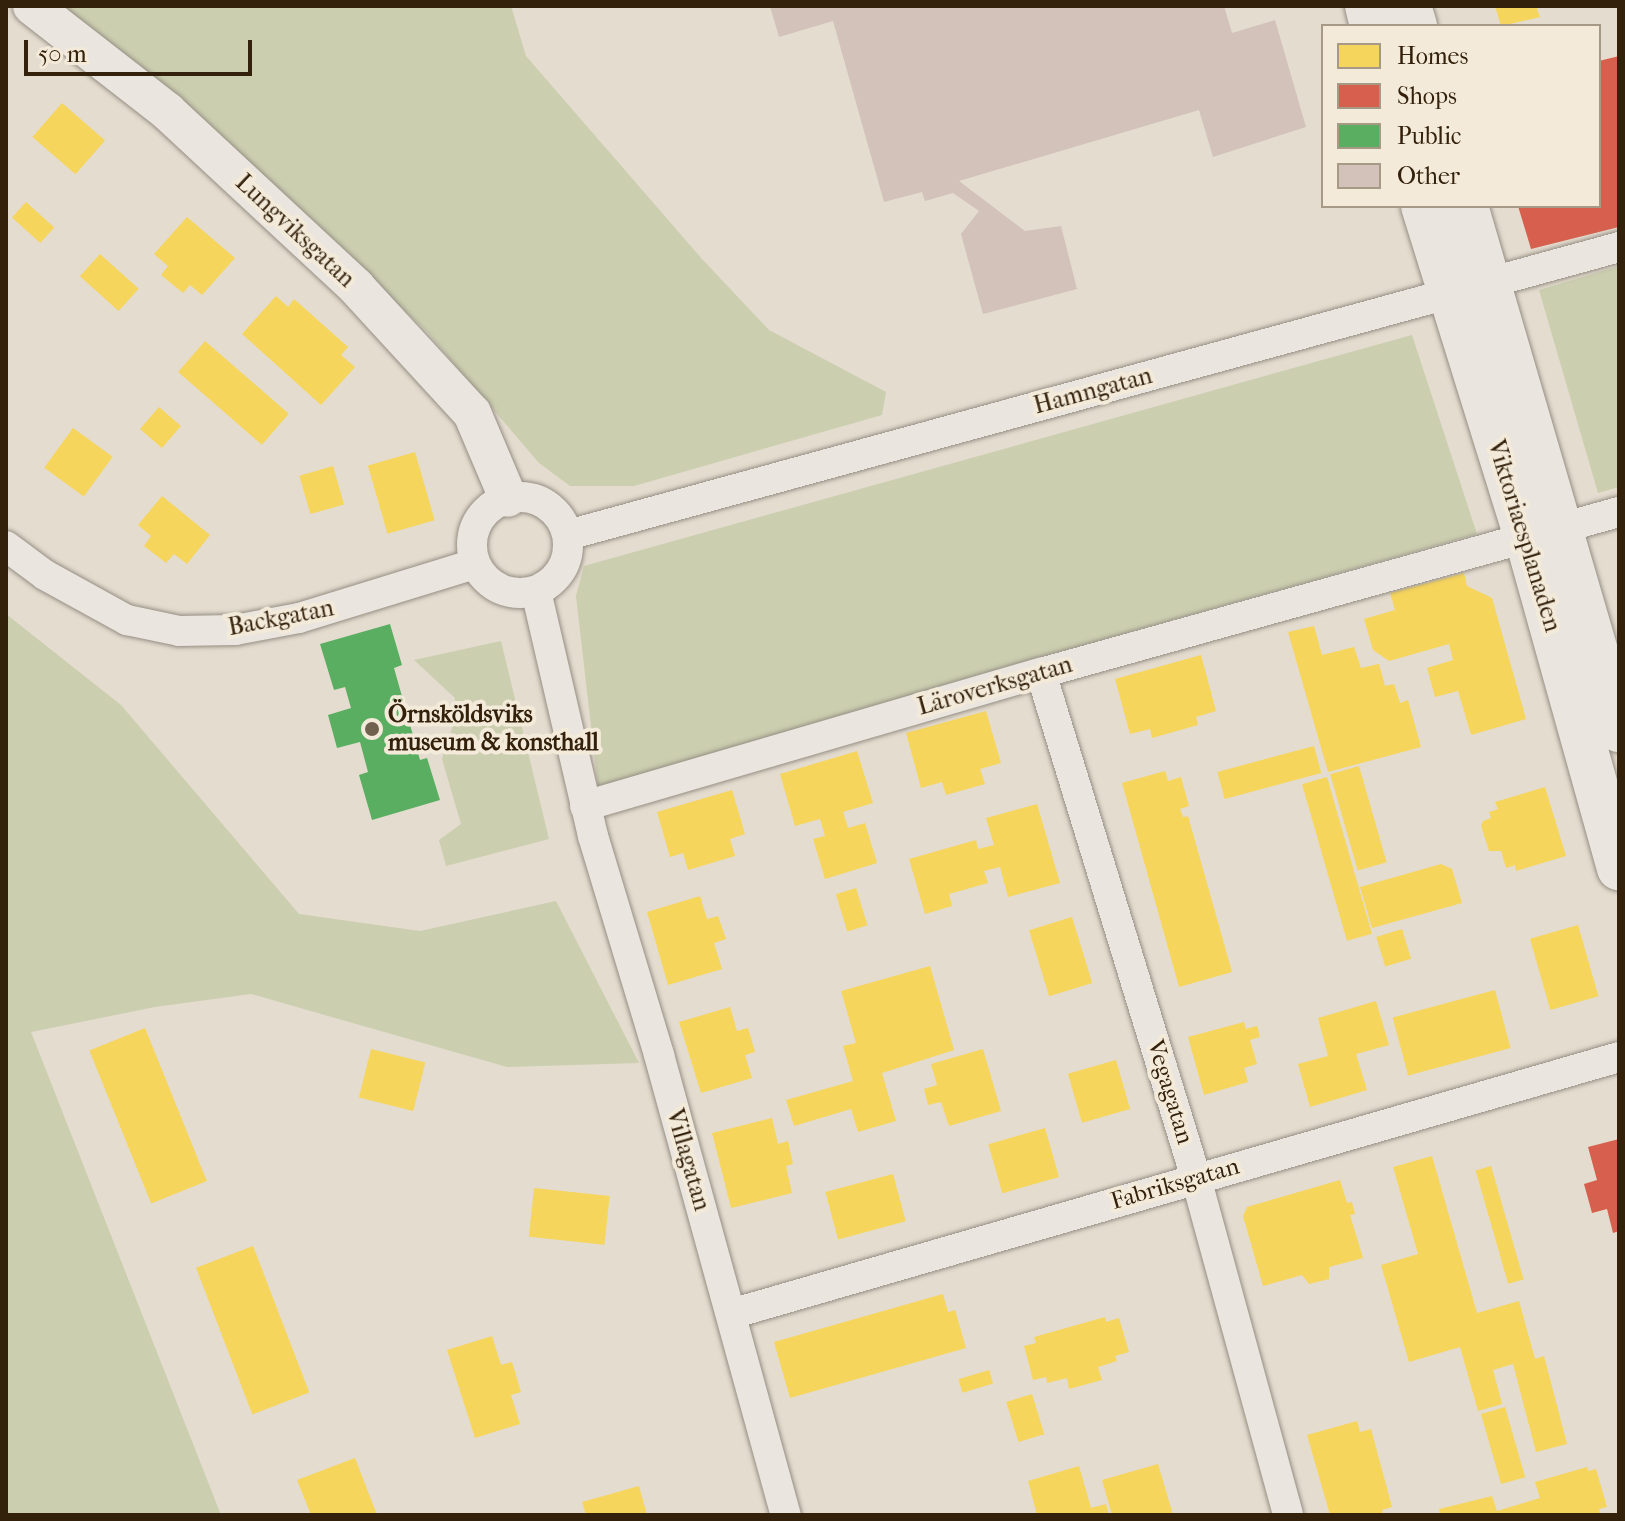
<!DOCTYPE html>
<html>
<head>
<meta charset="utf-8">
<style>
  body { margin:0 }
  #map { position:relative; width:1625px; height:1521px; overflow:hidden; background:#e4dcce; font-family:"IM FELL French Canon",serif }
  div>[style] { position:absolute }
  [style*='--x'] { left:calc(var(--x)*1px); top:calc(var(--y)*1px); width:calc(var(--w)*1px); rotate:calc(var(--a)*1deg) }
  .green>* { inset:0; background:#cbceaf }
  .homes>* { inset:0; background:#f6d55c; transform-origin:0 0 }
  .shops>* { inset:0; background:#d6604d }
  .public>* { inset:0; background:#5aae61 }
  .building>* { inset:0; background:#d2c2b9 }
  .roads { filter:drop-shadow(0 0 2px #958e84) drop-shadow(0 0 2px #958e84) }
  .minor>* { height:30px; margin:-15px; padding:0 15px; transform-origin:15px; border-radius:15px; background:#eae5de }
  .minor>.ring { margin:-15px; padding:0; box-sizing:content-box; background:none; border:30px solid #eae5de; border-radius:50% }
  .tertiary>* { height:38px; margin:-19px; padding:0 19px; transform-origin:19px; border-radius:19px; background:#eae5de }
  .secondary>* { height:44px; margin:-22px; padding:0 22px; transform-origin:22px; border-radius:22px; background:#eae5de }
  .dots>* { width:22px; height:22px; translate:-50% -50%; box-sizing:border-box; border:4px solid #f3ead9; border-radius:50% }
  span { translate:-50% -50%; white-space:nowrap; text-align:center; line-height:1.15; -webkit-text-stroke:8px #f3ead9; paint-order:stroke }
  .street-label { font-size:24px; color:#33210b }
  .poi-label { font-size:24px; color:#33210b; font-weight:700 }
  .left { translate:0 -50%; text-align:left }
  .frame { position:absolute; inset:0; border:8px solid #33210b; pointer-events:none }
  .legend { position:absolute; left:1321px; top:24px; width:280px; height:184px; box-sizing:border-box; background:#f3ead9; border:2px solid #a69a87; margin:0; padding:10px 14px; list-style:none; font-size:24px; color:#33210b }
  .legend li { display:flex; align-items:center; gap:16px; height:40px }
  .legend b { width:40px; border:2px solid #a69a87 }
  .scale { position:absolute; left:24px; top:40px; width:228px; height:36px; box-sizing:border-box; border:4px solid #33210b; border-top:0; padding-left:10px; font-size:24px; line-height:28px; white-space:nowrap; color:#33210b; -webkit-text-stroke:6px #f3ead9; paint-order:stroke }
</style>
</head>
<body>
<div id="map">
  <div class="green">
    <i style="clip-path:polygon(51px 6px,511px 6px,526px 56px,702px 259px,769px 330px,886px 392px,882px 415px,634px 486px,570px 486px,539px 463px,427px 332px,294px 203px)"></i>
    <i style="clip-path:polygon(1619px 266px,1619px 487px,1598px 493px,1539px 290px)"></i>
    <i style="clip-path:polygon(1412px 335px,1477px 534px,1009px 666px,598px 787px,576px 596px,584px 566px)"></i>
    <i style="clip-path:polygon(6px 614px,121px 705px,299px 914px,420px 931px,556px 901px,639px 1063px,507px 1067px,251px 994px,155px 1007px,31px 1032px,221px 1515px,6px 1515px)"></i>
    <i style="clip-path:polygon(501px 641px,549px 839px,446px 866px,439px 840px,461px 824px,442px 759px,453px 725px,455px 698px,414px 660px)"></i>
  </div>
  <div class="homes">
    <i style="clip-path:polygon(1495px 6px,1536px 6px,1540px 17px,1501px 26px)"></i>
    <i style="left:62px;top:103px;width:57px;height:45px;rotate:41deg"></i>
    <i style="left:26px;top:202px;width:38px;height:21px;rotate:42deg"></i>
    <i style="clip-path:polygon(187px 217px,235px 258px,202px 295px,190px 285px,183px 293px,161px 275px,168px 266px,154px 254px)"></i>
    <i style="left:100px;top:254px;width:52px;height:30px;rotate:42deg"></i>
    <i style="clip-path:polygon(276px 296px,288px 307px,294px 299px,348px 347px,341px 355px,355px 367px,321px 405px,242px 334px)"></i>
    <i style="left:205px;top:341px;width:111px;height:41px;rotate:41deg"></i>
    <i style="left:159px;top:407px;width:29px;height:29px;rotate:41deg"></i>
    <i style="left:73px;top:428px;width:49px;height:49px;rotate:36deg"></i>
    <i style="left:415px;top:452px;width:71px;height:49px;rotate:74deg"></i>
    <i style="left:333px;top:466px;width:40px;height:35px;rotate:74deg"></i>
    <i style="clip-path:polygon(162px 496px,210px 535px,187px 564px,174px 554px,166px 563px,144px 546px,151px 536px,138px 525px)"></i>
    <i style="clip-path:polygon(1464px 573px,1467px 586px,1492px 598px,1526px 719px,1471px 735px,1458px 691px,1435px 697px,1427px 668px,1453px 660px,1449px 644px,1389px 661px,1373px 650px,1364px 619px,1395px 610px,1390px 593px)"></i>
    <i style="clip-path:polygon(1314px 626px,1322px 655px,1354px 647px,1361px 668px,1379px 664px,1385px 686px,1394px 684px,1400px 703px,1408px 700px,1421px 747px,1328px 772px,1288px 632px)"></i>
    <i style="clip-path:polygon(1201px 655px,1216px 711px,1196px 717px,1198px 725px,1152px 738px,1150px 729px,1130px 734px,1115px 679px)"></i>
    <i style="clip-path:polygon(986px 711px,1001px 763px,980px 769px,985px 784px,946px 795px,942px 782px,921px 788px,906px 733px)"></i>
    <i style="left:1314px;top:746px;width:28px;height:100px;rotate:75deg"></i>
    <i style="clip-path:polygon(857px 751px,873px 803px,843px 812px,848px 828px,865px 823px,877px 863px,825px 879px,813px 839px,825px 836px,820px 819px,795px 826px,780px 774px)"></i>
    <i style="left:1359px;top:766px;width:100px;height:30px;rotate:74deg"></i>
    <i style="clip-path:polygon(1165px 771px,1168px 781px,1181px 777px,1189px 806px,1180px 809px,1183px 817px,1188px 816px,1232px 972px,1179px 987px,1122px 783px)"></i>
    <i style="left:1327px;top:777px;width:163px;height:26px;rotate:74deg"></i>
    <i style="clip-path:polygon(1545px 787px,1566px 856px,1516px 871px,1515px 865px,1506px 868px,1501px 851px,1489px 851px,1481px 826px,1483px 821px,1491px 818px,1489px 812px,1498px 809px,1495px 802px)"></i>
    <i style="clip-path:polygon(732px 790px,745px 834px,730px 839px,735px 856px,688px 870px,683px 853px,670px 857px,657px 812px)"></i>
    <i style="clip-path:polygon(1037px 804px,1060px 883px,1008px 897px,1000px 867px,984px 871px,988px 883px,949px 894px,952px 906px,925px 914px,909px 859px,976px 840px,978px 849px,994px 845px,986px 818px)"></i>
    <i style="clip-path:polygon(1441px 864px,1452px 869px,1462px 903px,1372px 928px,1360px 887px)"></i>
    <i style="left:856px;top:888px;width:39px;height:21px;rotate:73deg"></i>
    <i style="clip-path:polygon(700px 896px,707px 919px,718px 916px,726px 939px,714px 943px,722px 969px,668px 985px,647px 912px)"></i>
    <i style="left:1072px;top:917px;width:69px;height:45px;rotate:73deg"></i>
    <i style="left:1578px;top:925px;width:74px;height:50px;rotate:74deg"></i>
    <i style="left:1402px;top:929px;width:31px;height:27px;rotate:73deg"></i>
    <i style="clip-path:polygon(930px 966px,954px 1050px,882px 1073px,896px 1121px,858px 1132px,851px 1109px,794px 1126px,786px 1100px,853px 1081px,843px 1046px,856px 1043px,841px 991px)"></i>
    <i style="left:1495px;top:990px;width:60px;height:106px;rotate:75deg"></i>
    <i style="clip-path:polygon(1376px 1001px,1389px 1045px,1356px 1054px,1367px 1090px,1310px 1107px,1298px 1064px,1328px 1056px,1318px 1018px)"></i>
    <i style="clip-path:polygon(730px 1007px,737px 1031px,748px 1028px,755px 1052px,745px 1055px,752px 1078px,701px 1093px,679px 1022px)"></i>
    <i style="clip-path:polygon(1244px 1022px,1246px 1029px,1257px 1026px,1260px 1037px,1250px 1040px,1257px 1064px,1244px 1068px,1248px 1082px,1204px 1095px,1188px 1037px)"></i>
    <i style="left:145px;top:1028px;width:165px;height:60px;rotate:68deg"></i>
    <i style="left:371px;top:1049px;width:56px;height:50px;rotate:14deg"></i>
    <i style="clip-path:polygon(983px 1049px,1001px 1111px,949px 1126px,941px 1102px,928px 1105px,924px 1089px,937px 1085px,931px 1064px)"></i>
    <i style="left:1116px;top:1060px;width:51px;height:50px;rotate:74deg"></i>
    <i style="clip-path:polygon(772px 1118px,778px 1144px,788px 1141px,793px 1164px,786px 1166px,792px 1193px,731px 1208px,712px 1133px)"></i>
    <i style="left:1045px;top:1128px;width:51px;height:59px;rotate:74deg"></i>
    <i style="clip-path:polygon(1432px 1156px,1477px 1313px,1519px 1301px,1535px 1359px,1544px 1356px,1567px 1444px,1536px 1452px,1513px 1364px,1493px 1370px,1502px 1404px,1478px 1411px,1460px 1347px,1409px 1362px,1381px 1265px,1418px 1254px,1393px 1167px)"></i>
    <i style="left:1491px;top:1166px;width:118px;height:16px;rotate:74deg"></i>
    <i style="left:893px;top:1174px;width:49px;height:70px;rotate:75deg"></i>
    <i style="clip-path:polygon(1340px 1180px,1347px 1203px,1352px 1202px,1355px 1214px,1350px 1215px,1363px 1258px,1329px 1267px,1329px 1279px,1309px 1284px,1302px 1275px,1263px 1286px,1243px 1216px,1247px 1207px)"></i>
    <i style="left:534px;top:1188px;width:76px;height:49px;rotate:6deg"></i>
    <i style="left:253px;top:1246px;width:157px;height:61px;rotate:69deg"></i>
    <i style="clip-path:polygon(943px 1294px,948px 1312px,955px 1310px,966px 1348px,790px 1398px,774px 1342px)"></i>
    <i style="clip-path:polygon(1105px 1317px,1106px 1322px,1119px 1318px,1129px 1352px,1115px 1356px,1117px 1361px,1098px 1367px,1102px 1380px,1069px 1389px,1067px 1378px,1047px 1383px,1046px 1377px,1033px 1380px,1024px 1346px,1036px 1343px,1034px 1337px)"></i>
    <i style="clip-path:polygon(492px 1336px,501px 1365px,512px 1362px,521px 1392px,511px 1395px,520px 1424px,475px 1438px,447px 1350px)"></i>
    <i style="left:989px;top:1370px;width:14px;height:32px;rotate:73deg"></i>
    <i style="left:1032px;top:1394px;width:42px;height:27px;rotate:73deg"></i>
    <i style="left:1505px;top:1407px;width:73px;height:25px;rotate:74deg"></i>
    <i style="clip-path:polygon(1357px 1421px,1360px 1432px,1371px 1429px,1392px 1507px,1382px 1510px,1383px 1515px,1330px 1515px,1307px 1435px)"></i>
    <i style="clip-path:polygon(355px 1458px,377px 1515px,311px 1515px,297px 1480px)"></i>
    <i style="clip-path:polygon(1158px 1464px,1173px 1515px,1112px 1515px,1102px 1480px)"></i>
    <i style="clip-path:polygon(1079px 1466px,1091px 1508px,1106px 1504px,1109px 1515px,1037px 1515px,1028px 1481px)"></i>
    <i style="clip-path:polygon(1587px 1467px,1588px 1471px,1596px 1469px,1607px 1507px,1599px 1509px,1601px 1515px,1441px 1515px,1439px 1509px,1492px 1496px,1497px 1511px,1540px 1498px,1535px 1482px)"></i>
    <i style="clip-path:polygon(639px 1486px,647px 1515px,586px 1515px,582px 1502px)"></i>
  </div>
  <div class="shops">
    <i style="clip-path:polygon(1619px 56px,1619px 227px,1531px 249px,1518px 206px,1599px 206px,1599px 61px)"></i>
    <i style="clip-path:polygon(1619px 1139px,1619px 1231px,1613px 1233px,1607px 1209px,1592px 1213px,1584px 1184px,1597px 1180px,1588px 1147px)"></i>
  </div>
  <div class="public">
    <i style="clip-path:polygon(390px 624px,402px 665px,394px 668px,420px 760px,427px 758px,440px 800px,372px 820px,359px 775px,368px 772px,360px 742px,337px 748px,328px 715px,351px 708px,345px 687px,334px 690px,320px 644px)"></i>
  </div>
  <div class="building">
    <i style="clip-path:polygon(770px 6px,1224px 6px,1232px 33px,1275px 20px,1306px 127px,1213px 157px,1199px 110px,959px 181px,1025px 231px,1061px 226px,1077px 289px,983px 314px,961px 234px,979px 211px,953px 193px,925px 201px,922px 192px,884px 202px,833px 21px,779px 37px)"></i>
  </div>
  <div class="roads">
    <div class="minor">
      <i class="ring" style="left:472px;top:497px;width:66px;height:66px"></i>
      <i style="--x:568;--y:535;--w:1090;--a:-15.32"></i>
      <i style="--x:6;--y:546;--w:49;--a:36.6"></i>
      <i style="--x:45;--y:575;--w:94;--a:28.8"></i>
      <i style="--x:127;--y:620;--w:53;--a:11.9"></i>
      <i style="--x:179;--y:631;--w:56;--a:-1"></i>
      <i style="--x:235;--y:630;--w:65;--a:-10.6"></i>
      <i style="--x:299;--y:618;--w:184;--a:-17.1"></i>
      <i style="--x:536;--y:591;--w:252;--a:76.9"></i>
      <i style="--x:593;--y:836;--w:229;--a:73.2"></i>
      <i style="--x:659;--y:1055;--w:477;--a:74.6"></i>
      <i style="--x:1041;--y:673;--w:528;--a:72.94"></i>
      <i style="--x:1196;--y:1178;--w:349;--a:74.7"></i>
      <i style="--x:585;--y:806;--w:475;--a:-16.3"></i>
      <i style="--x:1041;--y:673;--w:600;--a:-15.57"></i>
      <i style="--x:731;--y:1314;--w:924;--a:-16.14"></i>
    </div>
    <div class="tertiary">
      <i style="--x:32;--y:6;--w:172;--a:37.9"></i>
      <i style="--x:168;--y:112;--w:257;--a:42.9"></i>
      <i style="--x:356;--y:287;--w:171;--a:47.4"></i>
      <i style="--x:472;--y:413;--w:92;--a:67"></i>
    </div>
    <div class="secondary">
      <i style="--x:1367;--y:6;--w:21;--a:76"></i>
      <i style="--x:1409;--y:6;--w:21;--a:73"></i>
      <i style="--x:1423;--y:206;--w:349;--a:72.7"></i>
      <i style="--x:1527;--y:539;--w:342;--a:74.4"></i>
      <i style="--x:1466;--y:206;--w:546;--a:73.72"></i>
    </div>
  </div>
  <div class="dots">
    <i style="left:372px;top:729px;background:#71624f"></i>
  </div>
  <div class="street-label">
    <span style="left:295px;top:231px;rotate:43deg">Lungviksgatan</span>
    <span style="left:1093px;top:391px;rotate:-15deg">Hamngatan</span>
    <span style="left:1524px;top:536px;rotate:73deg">Viktoriaesplanaden</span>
    <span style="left:281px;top:618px;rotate:-11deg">Backgatan</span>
    <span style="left:995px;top:686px;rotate:-16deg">Läroverksgatan</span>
    <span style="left:1170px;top:1092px;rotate:73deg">Vegagatan</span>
    <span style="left:688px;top:1160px;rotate:74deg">Villagatan</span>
    <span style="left:1175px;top:1184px;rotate:-16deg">Fabriksgatan</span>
  </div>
  <div class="poi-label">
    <span class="left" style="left:388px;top:729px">Örnsköldsviks<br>museum &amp; konsthall</span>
  </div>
  <div class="frame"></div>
  <ul class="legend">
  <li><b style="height:22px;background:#f6d55c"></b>Homes</li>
  <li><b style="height:22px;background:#d6604d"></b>Shops</li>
  <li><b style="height:22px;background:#5aae61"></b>Public</li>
  <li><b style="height:22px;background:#d2c2b9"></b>Other</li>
  </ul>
  <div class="scale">50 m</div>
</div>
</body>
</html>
